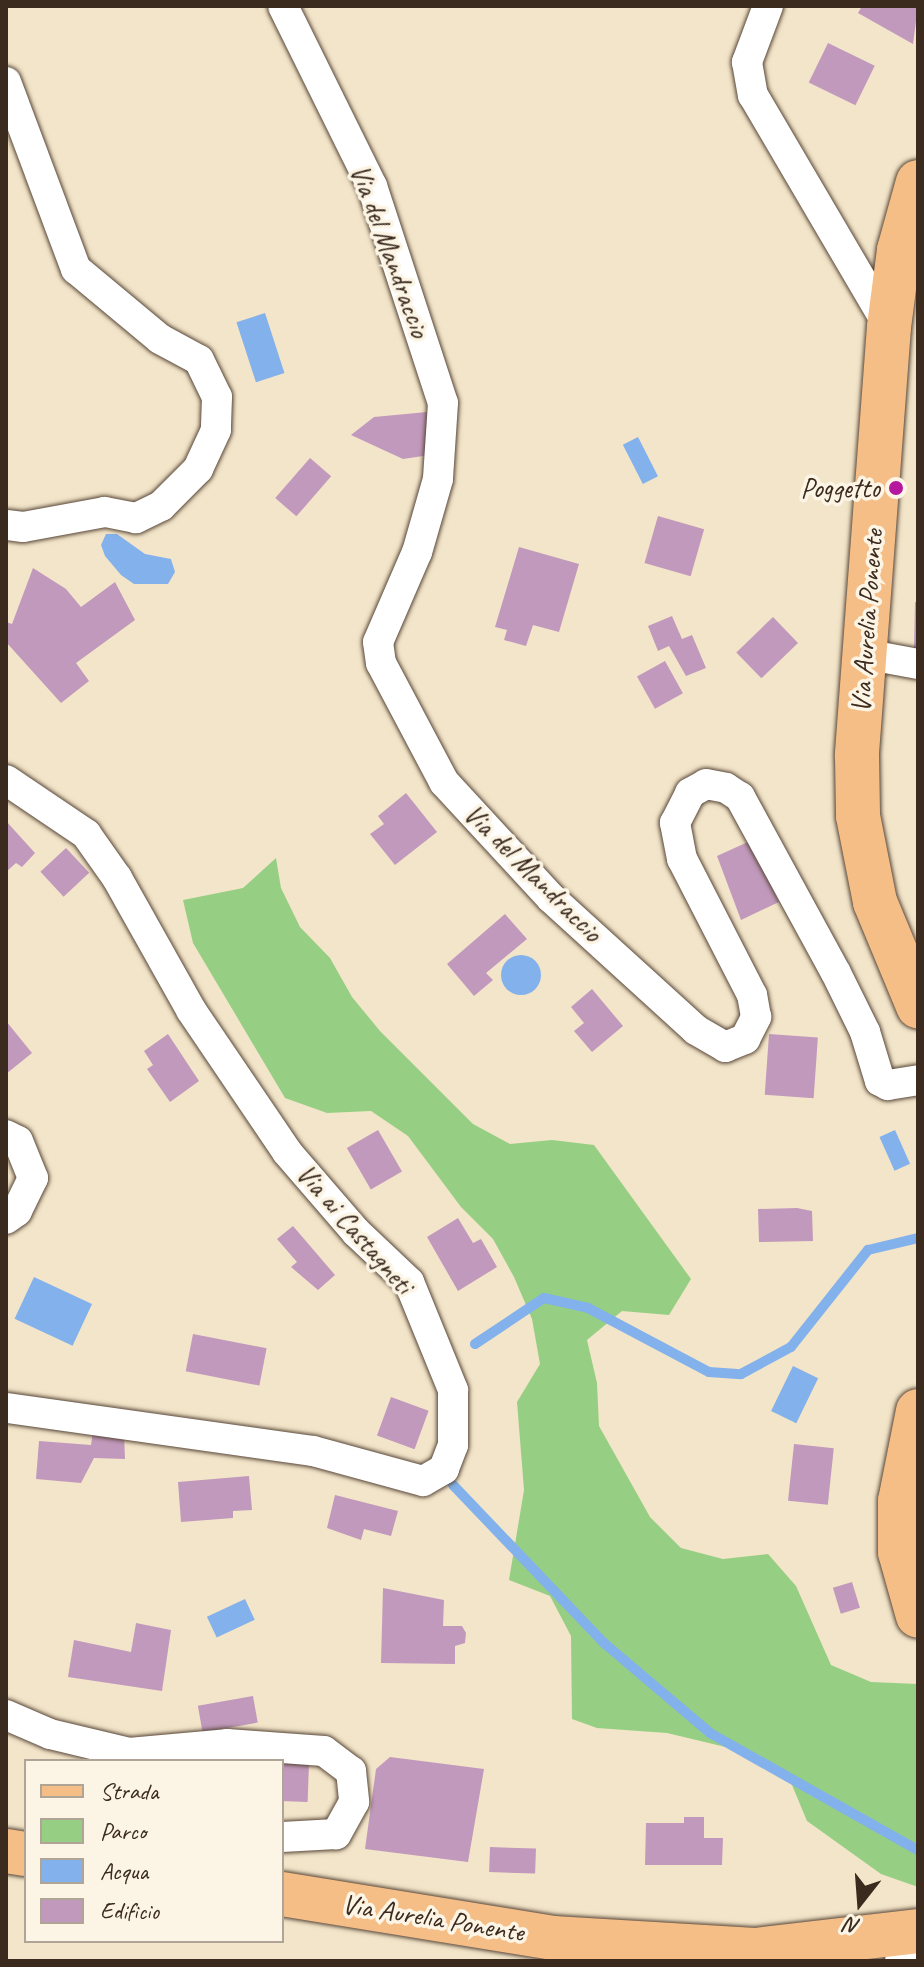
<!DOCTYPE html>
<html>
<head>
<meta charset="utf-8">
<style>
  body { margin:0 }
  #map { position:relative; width:924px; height:1967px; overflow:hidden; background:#f3e5c9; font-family:Caveat,sans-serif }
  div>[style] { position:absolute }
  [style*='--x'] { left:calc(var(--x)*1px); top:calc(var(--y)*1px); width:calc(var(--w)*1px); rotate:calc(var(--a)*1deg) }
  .green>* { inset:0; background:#96cf83 }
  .water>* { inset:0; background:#82b1ec; transform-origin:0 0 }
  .round { border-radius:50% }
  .stream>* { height:10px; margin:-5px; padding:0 5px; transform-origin:5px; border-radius:5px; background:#82b1ec }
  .building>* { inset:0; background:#c199bc; transform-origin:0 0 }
  .roads { filter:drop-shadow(0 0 2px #574638) drop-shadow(0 0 2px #574638) }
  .street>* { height:30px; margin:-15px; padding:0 15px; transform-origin:15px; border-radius:15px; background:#fff }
  .primary>* { height:44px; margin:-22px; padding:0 22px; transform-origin:22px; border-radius:22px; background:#f6be87 }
  .dots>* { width:22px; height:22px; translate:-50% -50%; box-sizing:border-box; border:4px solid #fcf5e5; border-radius:50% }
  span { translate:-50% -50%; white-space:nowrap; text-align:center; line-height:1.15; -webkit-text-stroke:7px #fcf5e5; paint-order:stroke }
  .street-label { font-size:28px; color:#3b2a1e }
  .poi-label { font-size:28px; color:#3b2a1e }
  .right { translate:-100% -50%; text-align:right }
  .frame { position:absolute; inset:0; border:8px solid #3b2a1e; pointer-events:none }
  .legend { position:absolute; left:24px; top:1759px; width:260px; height:184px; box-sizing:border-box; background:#fcf5e5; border:2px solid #afa495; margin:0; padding:10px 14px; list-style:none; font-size:24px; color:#3b2a1e }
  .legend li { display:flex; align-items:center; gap:16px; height:40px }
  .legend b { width:40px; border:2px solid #afa495 }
  .north { position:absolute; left:820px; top:1863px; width:80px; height:80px; -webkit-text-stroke:6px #fcf5e5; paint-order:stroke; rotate:197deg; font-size:22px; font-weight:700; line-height:32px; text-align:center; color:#3b2a1e }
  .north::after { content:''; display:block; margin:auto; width:28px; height:36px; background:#3b2a1e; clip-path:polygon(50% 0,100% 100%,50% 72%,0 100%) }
</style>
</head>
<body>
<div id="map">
  <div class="green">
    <i style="clip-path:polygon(276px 858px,281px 888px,300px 927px,330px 958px,352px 997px,380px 1031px,473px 1124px,510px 1144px,552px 1140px,594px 1145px,691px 1279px,669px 1315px,622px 1311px,587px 1340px,597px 1383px,599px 1426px,650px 1517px,681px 1548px,723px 1559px,768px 1554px,796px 1586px,831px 1665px,871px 1682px,918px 1684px,918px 1887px,881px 1874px,807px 1821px,792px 1785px,759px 1755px,667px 1733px,597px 1728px,572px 1719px,571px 1636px,550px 1596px,509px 1580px,524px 1490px,517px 1402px,540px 1364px,532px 1319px,514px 1277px,493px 1239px,461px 1207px,408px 1136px,371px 1111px,327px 1113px,285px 1098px,193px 943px,183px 900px,243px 888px)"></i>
  </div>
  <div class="water">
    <i style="left:265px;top:313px;width:63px;height:30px;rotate:72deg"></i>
    <i style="left:638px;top:437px;width:44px;height:17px;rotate:63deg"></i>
    <i style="clip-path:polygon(106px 534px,117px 534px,145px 554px,171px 559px,175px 572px,168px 584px,134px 584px,121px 575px,105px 556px,101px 545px)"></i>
    <i class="round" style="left:501px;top:955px;width:40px;height:40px"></i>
    <i style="left:895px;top:1130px;width:37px;height:17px;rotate:66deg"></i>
    <i style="left:34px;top:1277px;width:64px;height:46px;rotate:25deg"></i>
    <i style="left:793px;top:1366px;width:28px;height:50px;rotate:26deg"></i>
    <i style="left:245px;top:1599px;width:23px;height:42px;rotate:65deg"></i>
  </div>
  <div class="stream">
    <i style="--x:475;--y:1344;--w:83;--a:-33.7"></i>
    <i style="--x:544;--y:1298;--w:45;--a:12.8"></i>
    <i style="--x:588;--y:1308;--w:137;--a:27.9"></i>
    <i style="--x:709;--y:1372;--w:32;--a:4"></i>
    <i style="--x:741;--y:1374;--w:57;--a:-28.4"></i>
    <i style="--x:791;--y:1347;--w:124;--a:-51.6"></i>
    <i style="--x:868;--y:1250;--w:51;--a:-13.5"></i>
    <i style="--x:453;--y:1485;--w:219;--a:46.3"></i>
    <i style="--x:604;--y:1643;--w:139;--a:40.3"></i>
    <i style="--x:710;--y:1733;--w:239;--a:29.4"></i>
  </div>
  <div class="building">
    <i style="clip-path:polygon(862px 6px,918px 6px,913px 44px,858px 13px)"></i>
    <i style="left:828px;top:43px;width:52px;height:44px;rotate:26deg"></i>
    <i style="clip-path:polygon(427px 412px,430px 455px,403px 459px,351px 435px,374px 417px)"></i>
    <i style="left:310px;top:458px;width:28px;height:53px;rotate:41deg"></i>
    <i style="left:658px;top:516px;width:48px;height:49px;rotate:16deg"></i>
    <i style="clip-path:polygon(519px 547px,579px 564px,559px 632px,533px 625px,526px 646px,504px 640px,507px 630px,495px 627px)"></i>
    <i style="clip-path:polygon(33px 568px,66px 589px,81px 607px,115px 582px,135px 620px,76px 663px,89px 681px,61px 703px,6px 642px,6px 622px,12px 624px)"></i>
    <i style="clip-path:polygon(915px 602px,918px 602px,918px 648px,914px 648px)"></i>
    <i style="clip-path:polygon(672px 616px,682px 639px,692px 635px,706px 668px,686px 676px,669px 646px,658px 651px,648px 626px)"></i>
    <i style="left:773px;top:617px;width:36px;height:51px;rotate:46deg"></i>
    <i style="left:665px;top:661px;width:37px;height:32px;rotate:61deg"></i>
    <i style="clip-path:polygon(406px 793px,437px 832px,395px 865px,370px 834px,384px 824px,378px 816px)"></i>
    <i style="clip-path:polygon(6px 821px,35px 853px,22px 867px,16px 863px,6px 872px)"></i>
    <i style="clip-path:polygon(750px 841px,779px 902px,741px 920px,717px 856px)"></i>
    <i style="left:66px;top:848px;width:34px;height:35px;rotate:47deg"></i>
    <i style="clip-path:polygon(505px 914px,527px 939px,486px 973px,493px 980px,474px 996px,447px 964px)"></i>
    <i style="clip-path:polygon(592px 989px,623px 1026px,592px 1052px,574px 1031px,584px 1023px,571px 1007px)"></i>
    <i style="clip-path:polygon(6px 1021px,32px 1053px,6px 1074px)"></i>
    <i style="clip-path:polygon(168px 1034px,199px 1081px,170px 1102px,147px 1069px,153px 1065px,144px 1051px)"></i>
    <i style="left:769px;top:1034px;width:49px;height:61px;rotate:4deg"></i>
    <i style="left:378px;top:1130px;width:48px;height:36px;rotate:60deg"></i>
    <i style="clip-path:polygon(797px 1208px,812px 1211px,813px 1241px,759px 1242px,758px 1209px)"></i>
    <i style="clip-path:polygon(458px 1218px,473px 1243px,481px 1239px,497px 1267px,458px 1291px,427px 1237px)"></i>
    <i style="clip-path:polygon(293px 1226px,335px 1275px,318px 1290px,291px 1267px,297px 1262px,277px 1239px)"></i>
    <i style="left:193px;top:1334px;width:75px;height:38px;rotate:11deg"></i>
    <i style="left:391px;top:1397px;width:40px;height:41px;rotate:20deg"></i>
    <i style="clip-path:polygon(93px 1431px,124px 1434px,125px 1459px,94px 1458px,81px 1483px,36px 1479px,39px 1441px,91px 1445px)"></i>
    <i style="left:794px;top:1444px;width:40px;height:57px;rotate:6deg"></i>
    <i style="clip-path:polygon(249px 1476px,252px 1510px,233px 1511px,233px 1518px,181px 1522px,178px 1482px)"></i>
    <i style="clip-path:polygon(335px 1495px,398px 1511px,391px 1536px,364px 1529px,361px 1540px,327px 1528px)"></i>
    <i style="left:852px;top:1582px;width:27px;height:20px;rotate:73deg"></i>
    <i style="clip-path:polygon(383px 1588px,444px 1600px,443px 1626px,462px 1626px,466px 1633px,465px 1643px,455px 1646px,455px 1664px,381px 1663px)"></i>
    <i style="clip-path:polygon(136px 1623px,171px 1630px,162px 1691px,68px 1677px,74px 1640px,131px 1652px)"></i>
    <i style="left:253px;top:1696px;width:27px;height:56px;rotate:80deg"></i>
    <i style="clip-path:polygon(390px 1757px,484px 1769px,468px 1862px,365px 1849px,376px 1769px)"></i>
    <i style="left:282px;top:1762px;width:27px;height:39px;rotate:2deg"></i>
    <i style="clip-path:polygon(684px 1817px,704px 1817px,704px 1838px,723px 1838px,722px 1865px,645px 1865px,646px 1823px,684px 1823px)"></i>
    <i style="left:490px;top:1847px;width:46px;height:25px;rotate:2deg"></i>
  </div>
  <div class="roads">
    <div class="street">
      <i style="--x:283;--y:6;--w:201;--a:63.7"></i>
      <i style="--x:372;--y:186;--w:228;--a:71.9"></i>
      <i style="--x:443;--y:403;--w:76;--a:93.8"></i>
      <i style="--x:438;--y:479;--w:76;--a:106"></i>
      <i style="--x:417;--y:552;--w:98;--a:113.4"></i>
      <i style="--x:378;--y:642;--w:21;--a:82"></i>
      <i style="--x:381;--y:663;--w:135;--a:62.1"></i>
      <i style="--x:444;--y:782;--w:158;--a:47.3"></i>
      <i style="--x:551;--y:898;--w:196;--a:42.3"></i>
      <i style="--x:696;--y:1030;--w:34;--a:30"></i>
      <i style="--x:725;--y:1047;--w:22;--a:-22"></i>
      <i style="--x:745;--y:1039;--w:25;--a:-63"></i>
      <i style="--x:756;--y:1017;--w:22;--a:-100"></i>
      <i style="--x:752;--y:995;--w:153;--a:-117.2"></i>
      <i style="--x:682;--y:859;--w:37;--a:-101"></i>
      <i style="--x:675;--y:823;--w:34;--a:-63"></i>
      <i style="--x:690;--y:793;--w:18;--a:-29"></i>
      <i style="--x:706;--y:784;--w:20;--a:11"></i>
      <i style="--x:726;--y:788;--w:17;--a:33"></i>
      <i style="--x:740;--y:797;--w:200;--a:61.4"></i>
      <i style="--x:836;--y:973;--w:66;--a:63.8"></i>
      <i style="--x:865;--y:1032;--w:51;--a:73"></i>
      <i style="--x:880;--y:1081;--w:9;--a:27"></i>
      <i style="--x:888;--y:1085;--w:30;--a:-9"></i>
      <i style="--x:768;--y:6;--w:60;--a:110.6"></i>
      <i style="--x:747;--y:62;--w:34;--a:80"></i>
      <i style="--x:753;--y:95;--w:269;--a:59.6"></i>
      <i style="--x:6;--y:82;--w:200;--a:69.5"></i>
      <i style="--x:76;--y:269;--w:109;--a:39.8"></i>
      <i style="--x:160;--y:339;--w:44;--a:28.3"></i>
      <i style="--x:199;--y:360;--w:41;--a:64.1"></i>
      <i style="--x:217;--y:397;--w:33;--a:92"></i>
      <i style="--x:216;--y:430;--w:43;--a:114.8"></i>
      <i style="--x:198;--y:469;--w:52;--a:135"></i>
      <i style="--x:161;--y:506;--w:28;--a:154"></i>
      <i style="--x:136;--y:518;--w:32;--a:-169"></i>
      <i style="--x:105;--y:512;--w:83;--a:169.6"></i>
      <i style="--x:23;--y:527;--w:17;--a:-173"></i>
      <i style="--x:864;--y:654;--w:55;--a:10.5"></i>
      <i style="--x:6;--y:780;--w:97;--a:34"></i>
      <i style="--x:86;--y:834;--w:54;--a:54.8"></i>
      <i style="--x:117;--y:878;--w:151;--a:60.7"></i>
      <i style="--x:191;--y:1010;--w:171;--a:55.9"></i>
      <i style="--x:287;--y:1152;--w:106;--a:49.2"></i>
      <i style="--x:356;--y:1232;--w:73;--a:43.3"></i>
      <i style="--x:409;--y:1282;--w:117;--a:67.8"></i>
      <i style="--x:453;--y:1390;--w:55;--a:90"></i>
      <i style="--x:453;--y:1445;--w:26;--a:111"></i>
      <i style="--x:444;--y:1469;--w:24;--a:150"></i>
      <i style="--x:423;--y:1481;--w:114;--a:-164.7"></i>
      <i style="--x:313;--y:1451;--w:310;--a:-172"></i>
      <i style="--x:6;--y:1135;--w:13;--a:27"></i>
      <i style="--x:18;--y:1141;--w:40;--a:68"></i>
      <i style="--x:33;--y:1178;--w:37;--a:116"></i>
      <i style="--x:17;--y:1211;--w:14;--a:144"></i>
      <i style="--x:6;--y:1715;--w:48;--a:23.4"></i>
      <i style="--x:50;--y:1734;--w:81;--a:13.5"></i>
      <i style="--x:129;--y:1753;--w:98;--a:-5.2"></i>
      <i style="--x:227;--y:1744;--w:97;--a:4.1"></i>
      <i style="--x:324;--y:1751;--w:34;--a:37"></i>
      <i style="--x:351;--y:1771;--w:31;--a:84"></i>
      <i style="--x:354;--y:1802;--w:37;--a:119"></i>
      <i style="--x:336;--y:1834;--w:54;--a:176.8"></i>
      <i style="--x:900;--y:1961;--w:29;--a:-70"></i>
    </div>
    <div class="primary">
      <i style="--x:918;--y:182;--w:71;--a:105.6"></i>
      <i style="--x:899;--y:250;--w:78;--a:97.4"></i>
      <i style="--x:889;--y:327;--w:430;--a:94.3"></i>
      <i style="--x:857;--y:756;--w:60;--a:89"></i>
      <i style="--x:858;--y:816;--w:88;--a:78.8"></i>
      <i style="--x:875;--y:902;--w:113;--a:67.5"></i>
      <i style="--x:918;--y:1411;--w:92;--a:101.3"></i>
      <i style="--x:900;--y:1501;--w:51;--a:90"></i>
      <i style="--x:900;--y:1552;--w:66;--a:74.3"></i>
      <i style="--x:6;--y:1851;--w:20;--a:9"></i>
      <i style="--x:282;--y:1894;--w:275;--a:9.2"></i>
      <i style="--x:553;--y:1938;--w:202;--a:3.4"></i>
      <i style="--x:755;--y:1950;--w:164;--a:-6.6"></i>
    </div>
  </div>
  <div class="dots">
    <i style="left:896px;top:488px;background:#b5179e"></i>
  </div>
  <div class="street-label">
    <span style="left:390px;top:251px;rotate:70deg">Via del Mandraccio</span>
    <span style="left:867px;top:621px;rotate:-86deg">Via Aurelia Ponente</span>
    <span style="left:533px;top:873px;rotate:45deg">Via del Mandraccio</span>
    <span style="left:355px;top:1229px;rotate:49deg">Via ai Castagneti</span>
    <span style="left:433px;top:1918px;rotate:9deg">Via Aurelia Ponente</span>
  </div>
  <div class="poi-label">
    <span class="right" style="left:880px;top:488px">Poggetto</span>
  </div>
  <div class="frame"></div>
  <ul class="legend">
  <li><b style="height:10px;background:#f6be87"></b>Strada</li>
  <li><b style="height:22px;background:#96cf83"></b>Parco</li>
  <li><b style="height:22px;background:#82b1ec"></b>Acqua</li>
  <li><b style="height:22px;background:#c199bc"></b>Edificio</li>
  </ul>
  <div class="north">N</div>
</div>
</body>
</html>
